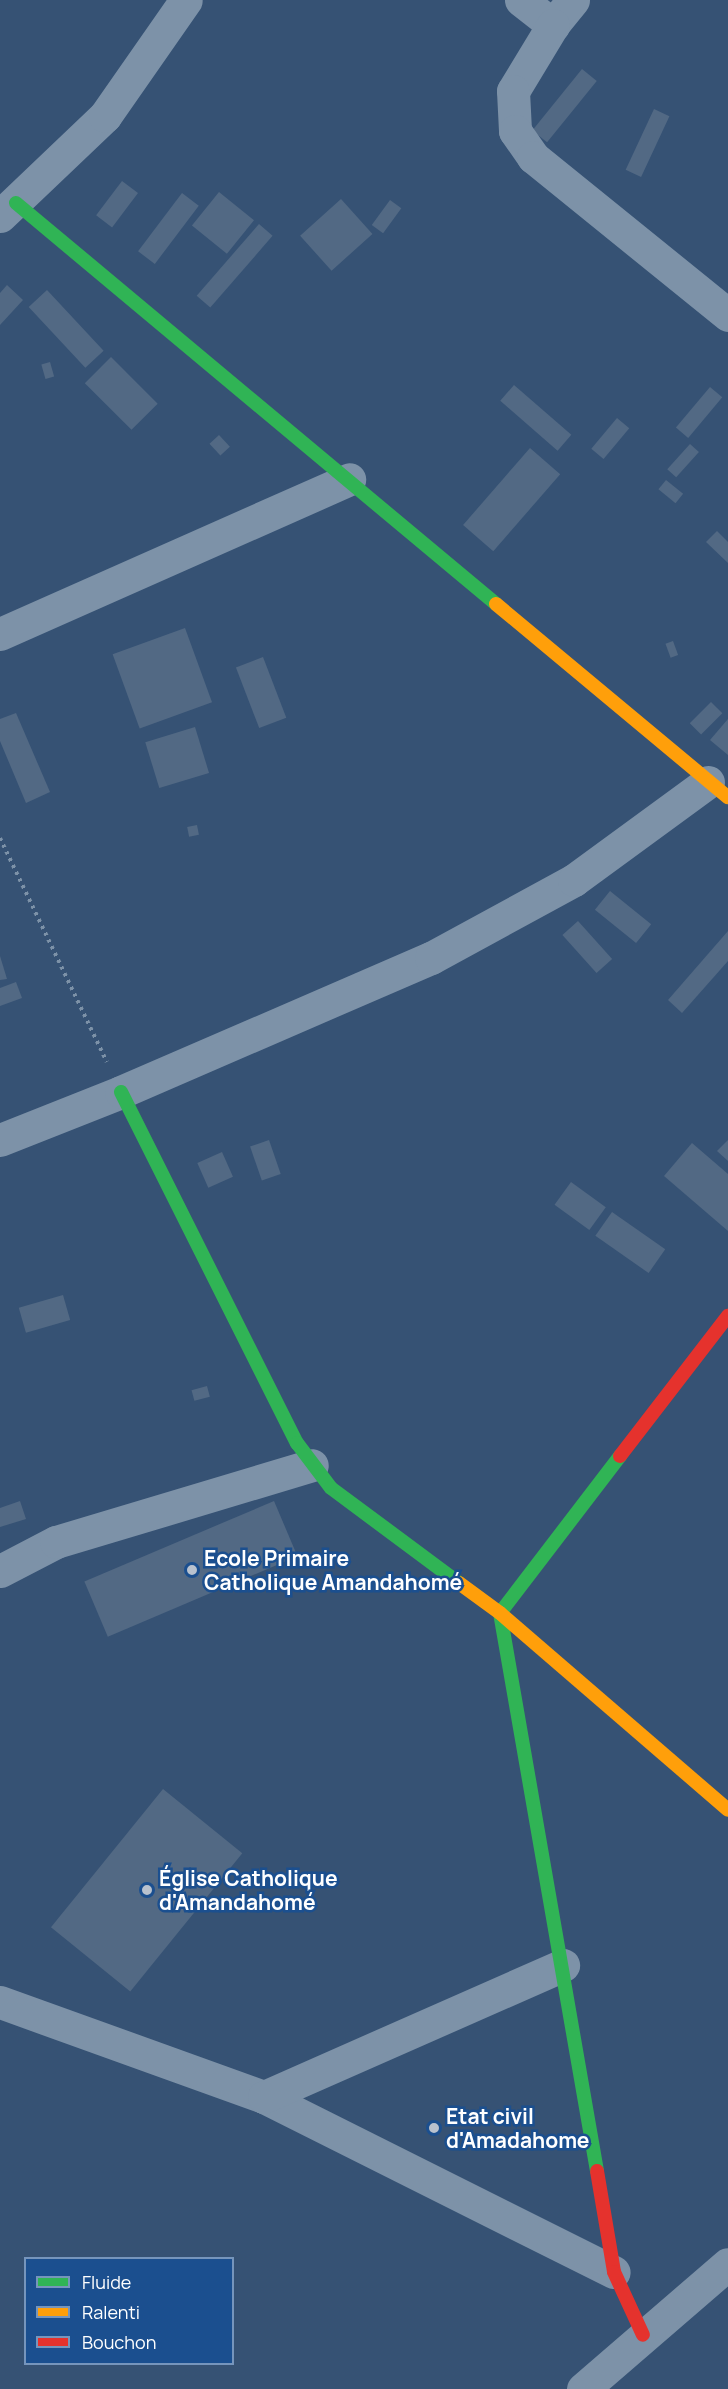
<!DOCTYPE html>
<html>
<head>
<meta charset="utf-8">
<style>
  body { margin:0 }
  #map { position:relative; width:728px; height:2389px; overflow:hidden; background:#365274; font-family:Manrope,sans-serif }
  div>[style] { position:absolute }
  [style*='--x'] { left:calc(var(--x)*1px); top:calc(var(--y)*1px); width:calc(var(--w)*1px); rotate:calc(var(--a)*1deg) }
  .building>* { inset:0; background:#526984; transform-origin:0 0 }
  .path>* { height:4px; margin-top:-2px; transform-origin:0; background:repeating-linear-gradient(90deg,#7d92a8 0 3px,transparent 0 7.5px) }
  .street>* { height:33px; margin:-16.5px; padding:0 16.5px; transform-origin:16.5px; border-radius:16.5px; background:#7d92a8 }
  .fast>* { height:14px; margin:-7px; padding:0 7px; transform-origin:7px; border-radius:7px; background:#30b455 }
  .slow>* { height:14px; margin:-7px; padding:0 7px; transform-origin:7px; border-radius:7px; background:#ff9f0a }
  .jam>* { height:14px; margin:-7px; padding:0 7px; transform-origin:7px; border-radius:7px; background:#e5322d }
  .dots>* { width:16px; height:16px; translate:-50% -50%; box-sizing:border-box; border:3px solid #1b4f8f; border-radius:50% }
  span { translate:-50% -50%; white-space:nowrap; text-align:center; line-height:1.15; -webkit-text-stroke:5px #1b4f8f; paint-order:stroke }
  .poi-label { font-size:21px; color:#fff; font-weight:700 }
  .left { translate:0 -50%; text-align:left }
  .legend { position:absolute; left:24px; top:2257px; width:210px; height:108px; box-sizing:border-box; background:#1b4f8f; border:2px solid #7695bc; margin:0; padding:8px 10px; list-style:none; font-size:18px; color:#fff }
  .legend li { display:flex; align-items:center; gap:12px; height:30px }
  .legend b { width:30px; border:2px solid #7695bc }
</style>
</head>
<body>
<div id="map">
  <div class="building">
    <i style="left:582px;top:69px;width:19px;height:79px;rotate:39deg"></i>
    <i style="left:654px;top:109px;width:17px;height:67px;rotate:25deg"></i>
    <i style="left:122px;top:181px;width:20px;height:43px;rotate:37deg"></i>
    <i style="left:219px;top:192px;width:45px;height:43px;rotate:39deg"></i>
    <i style="left:182px;top:193px;width:21px;height:73px;rotate:37deg"></i>
    <i style="left:341px;top:199px;width:47px;height:55px;rotate:48deg"></i>
    <i style="left:390px;top:200px;width:14px;height:31px;rotate:36deg"></i>
    <i style="left:259px;top:224px;width:18px;height:95px;rotate:41deg"></i>
    <i style="clip-path:polygon(7px 285px,23px 300px,0 325px,0 293px)"></i>
    <i style="left:47px;top:290px;width:83px;height:25px;rotate:47deg"></i>
    <i style="left:111px;top:357px;width:66px;height:37px;rotate:45deg"></i>
    <i style="left:50px;top:362px;width:15px;height:9px;rotate:74deg"></i>
    <i style="left:514px;top:385px;width:76px;height:21px;rotate:41deg"></i>
    <i style="left:710px;top:387px;width:16px;height:53px;rotate:40deg"></i>
    <i style="left:617px;top:418px;width:16px;height:40px;rotate:40deg"></i>
    <i style="left:219px;top:435px;width:16px;height:13px;rotate:47deg"></i>
    <i style="left:690px;top:444px;width:12px;height:34px;rotate:42deg"></i>
    <i style="left:530px;top:448px;width:40px;height:102px;rotate:41deg"></i>
    <i style="left:666px;top:480px;width:22px;height:12px;rotate:39deg"></i>
    <i style="clip-path:polygon(717px 531px,728px 542px,728px 563px,706px 542px)"></i>
    <i style="left:185px;top:628px;width:79px;height:77px;rotate:70deg"></i>
    <i style="left:673px;top:641px;width:15px;height:8px;rotate:70deg"></i>
    <i style="left:263px;top:657px;width:65px;height:29px;rotate:69deg"></i>
    <i style="left:711px;top:702px;width:16px;height:30px;rotate:45deg"></i>
    <i style="clip-path:polygon(16px 713px,50px 792px,26px 803px,0 741px,0 719px)"></i>
    <i style="clip-path:polygon(728px 719px,728px 755px,710px 740px)"></i>
    <i style="left:195px;top:727px;width:48px;height:52px;rotate:73deg"></i>
    <i style="left:197px;top:825px;width:10px;height:10px;rotate:79deg"></i>
    <i style="left:610px;top:891px;width:53px;height:24px;rotate:39deg"></i>
    <i style="left:578px;top:921px;width:51px;height:21px;rotate:48deg"></i>
    <i style="clip-path:polygon(728px 931px,728px 961px,682px 1013px,668px 1000px)"></i>
    <i style="clip-path:polygon(0 956px,7px 979px,0 980px)"></i>
    <i style="clip-path:polygon(16px 982px,22px 998px,0 1006px,0 988px)"></i>
    <i style="left:269px;top:1140px;width:36px;height:20px;rotate:71deg"></i>
    <i style="clip-path:polygon(728px 1140px,728px 1161px,717px 1151px)"></i>
    <i style="clip-path:polygon(692px 1143px,728px 1174px,728px 1231px,664px 1176px)"></i>
    <i style="left:222px;top:1152px;width:27px;height:27px;rotate:66deg"></i>
    <i style="left:571px;top:1182px;width:43px;height:28px;rotate:36deg"></i>
    <i style="left:612px;top:1212px;width:65px;height:29px;rotate:35deg"></i>
    <i style="left:63px;top:1295px;width:26px;height:46px;rotate:74deg"></i>
    <i style="left:207px;top:1386px;width:11px;height:16px;rotate:75deg"></i>
    <i style="clip-path:polygon(20px 1501px,26px 1519px,0 1527px,0 1508px)"></i>
    <i style="left:274px;top:1501px;width:60px;height:206px;rotate:67deg"></i>
    <i style="left:163px;top:1789px;width:102px;height:178px;rotate:39deg"></i>
  </div>
  <div class="path">
    <i style="--x:0;--y:838;--w:248;--a:64.5"></i>
  </div>
  <div class="street">
    <i style="--x:521;--y:0;--w:41;--a:38"></i>
    <i style="--x:573;--y:0;--w:32;--a:129"></i>
    <i style="--x:553;--y:25;--w:77;--a:121.2"></i>
    <i style="--x:513;--y:91;--w:40;--a:87.1"></i>
    <i style="--x:515;--y:131;--w:32;--a:55"></i>
    <i style="--x:533;--y:157;--w:251;--a:39"></i>
    <i style="--x:0;--y:216;--w:145;--a:-43.6"></i>
    <i style="--x:105;--y:116;--w:141;--a:-55.1"></i>
    <i style="--x:0;--y:634;--w:382;--a:-23.9"></i>
    <i style="--x:0;--y:1140;--w:130;--a:-21.6"></i>
    <i style="--x:121;--y:1092;--w:338;--a:-23.4"></i>
    <i style="--x:431;--y:958;--w:163;--a:-28.6"></i>
    <i style="--x:574;--y:880;--w:166;--a:-36.2"></i>
    <i style="--x:0;--y:1571;--w:63;--a:-27.4"></i>
    <i style="--x:56;--y:1542;--w:267;--a:-16.7"></i>
    <i style="--x:0;--y:2002;--w:281;--a:19.8"></i>
    <i style="--x:264;--y:2097;--w:391;--a:26.6"></i>
    <i style="--x:264;--y:2097;--w:327;--a:-23.8"></i>
    <i style="--x:583;--y:2389;--w:191;--a:-40.8"></i>
  </div>
  <div class="fast">
    <i style="--x:16;--y:203;--w:625;--a:39.88"></i>
    <i style="--x:121;--y:1092;--w:393;--a:63.4"></i>
    <i style="--x:297;--y:1443;--w:56;--a:52.9"></i>
    <i style="--x:331;--y:1488;--w:159;--a:36.6"></i>
    <i style="--x:597;--y:2171;--w:566;--a:-99.86"></i>
    <i style="--x:500;--y:1613;--w:198;--a:-52.6"></i>
  </div>
  <div class="slow">
    <i style="--x:496;--y:604;--w:302;--a:39.8"></i>
    <i style="--x:459;--y:1583;--w:51;--a:36.2"></i>
    <i style="--x:500;--y:1613;--w:301;--a:40.8"></i>
  </div>
  <div class="jam">
    <i style="--x:620;--y:1456;--w:177;--a:-52.4"></i>
    <i style="--x:597;--y:2171;--w:102;--a:80.4"></i>
    <i style="--x:614;--y:2272;--w:69;--a:65.3"></i>
  </div>
  <div class="dots">
    <i style="left:192px;top:1570px;background:#b9c2ce"></i>
    <i style="left:147px;top:1890px;background:#b9c2ce"></i>
    <i style="left:434px;top:2128px;background:#b9c2ce"></i>
  </div>
  <div class="poi-label">
    <span class="left" style="left:204px;top:1570px">Ecole Primaire<br>Catholique Amandahomé</span>
    <span class="left" style="left:159px;top:1890px">Église Catholique<br>d'Amandahomé</span>
    <span class="left" style="left:446px;top:2128px">Etat civil<br>d'Amadahome</span>
  </div>
  <ul class="legend">
  <li><b style="height:8px;background:#30b455"></b>Fluide</li>
  <li><b style="height:8px;background:#ff9f0a"></b>Ralenti</li>
  <li><b style="height:8px;background:#e5322d"></b>Bouchon</li>
  </ul>
</div>
</body>
</html>
